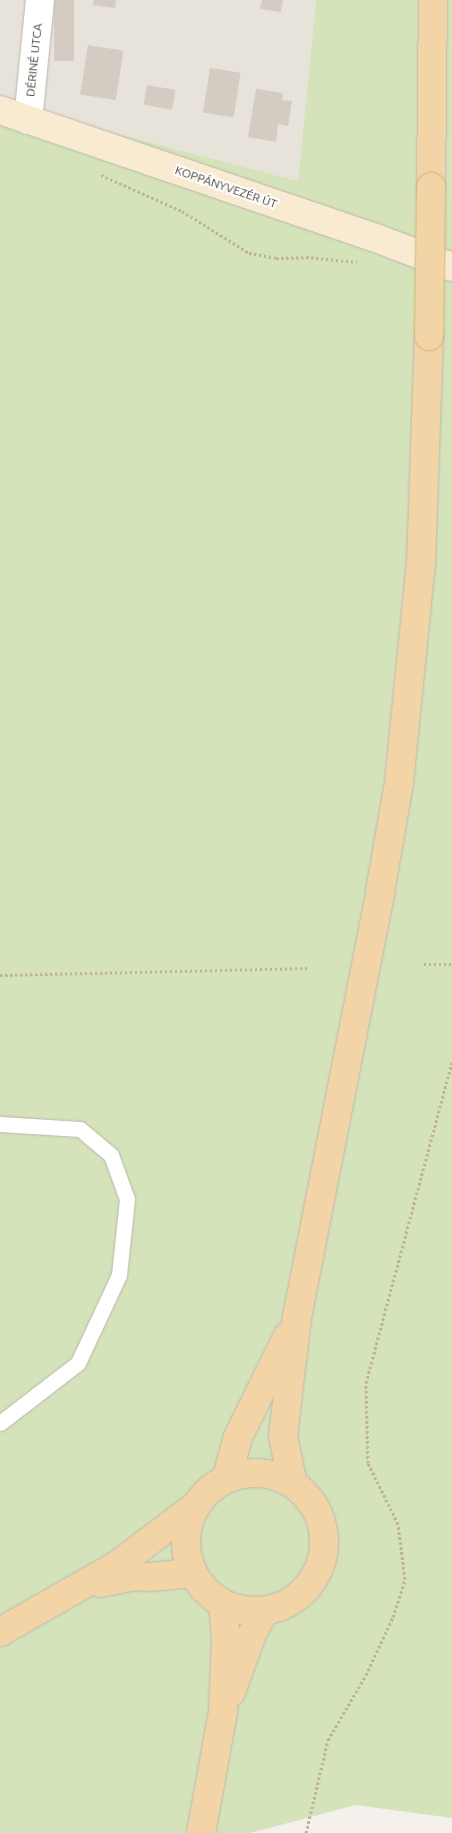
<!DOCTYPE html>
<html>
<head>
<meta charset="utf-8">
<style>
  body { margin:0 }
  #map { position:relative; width:452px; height:1833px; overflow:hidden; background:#f4f0eb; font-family:Ubuntu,sans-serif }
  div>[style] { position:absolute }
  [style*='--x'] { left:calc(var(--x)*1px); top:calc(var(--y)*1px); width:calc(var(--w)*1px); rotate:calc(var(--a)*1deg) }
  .residential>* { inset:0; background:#e7e2da }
  .green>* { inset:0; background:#d4e3b9 }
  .building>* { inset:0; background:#d4cbc2; transform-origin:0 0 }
  .path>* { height:3px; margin-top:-1.5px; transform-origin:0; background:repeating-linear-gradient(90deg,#beb1a2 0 2.5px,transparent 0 5px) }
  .roads { filter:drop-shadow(0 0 1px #beb7af) drop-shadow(0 0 1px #beb7af) }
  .lane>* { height:15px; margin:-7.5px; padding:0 7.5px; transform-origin:7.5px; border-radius:7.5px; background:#fff }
  .street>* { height:28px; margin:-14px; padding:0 14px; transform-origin:14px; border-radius:14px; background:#fff }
  .secondary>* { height:28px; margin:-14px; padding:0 14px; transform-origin:14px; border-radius:14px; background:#f9ebd1 }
  .primary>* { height:28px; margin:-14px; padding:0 14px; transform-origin:14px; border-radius:14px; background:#f3d4a6 }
  .primary>.ring { margin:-14px; padding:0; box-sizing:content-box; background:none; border:28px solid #f3d4a6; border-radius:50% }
  .bridges { filter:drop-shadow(0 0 1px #d6af77) drop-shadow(0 0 1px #d6af77) }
  .primary-bridge>* { height:28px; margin:-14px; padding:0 14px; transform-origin:14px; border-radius:14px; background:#f3d4a6 }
  span { translate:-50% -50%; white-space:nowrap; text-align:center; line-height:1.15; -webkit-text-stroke:4px #fff; paint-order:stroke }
  .street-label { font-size:12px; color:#47413a }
</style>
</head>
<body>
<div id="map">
  <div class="residential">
    <i style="clip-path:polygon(0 0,316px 0,298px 181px,0 103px)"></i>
  </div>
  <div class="green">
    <i style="clip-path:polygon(316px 0,452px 0,452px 1818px,356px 1805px,250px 1833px,0 1833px,0 103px,298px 181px)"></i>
  </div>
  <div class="building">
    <i style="left:54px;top:0;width:20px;height:61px"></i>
    <i style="clip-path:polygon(94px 0,116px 0,115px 8px,93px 5px)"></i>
    <i style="clip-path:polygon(262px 0,283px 0,281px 12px,260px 9px)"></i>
    <i style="left:88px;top:45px;width:36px;height:50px;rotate:9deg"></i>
    <i style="left:210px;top:68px;width:31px;height:45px;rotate:9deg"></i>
    <i style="left:147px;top:85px;width:29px;height:20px;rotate:10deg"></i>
    <i style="clip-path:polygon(256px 89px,283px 93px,282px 100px,292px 101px,288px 126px,278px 124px,276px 142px,248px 137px)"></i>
  </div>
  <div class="path">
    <i style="--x:101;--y:175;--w:89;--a:24"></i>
    <i style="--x:182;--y:211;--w:79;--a:32.1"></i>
    <i style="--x:249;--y:253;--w:27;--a:10"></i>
    <i style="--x:276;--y:258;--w:30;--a:-2"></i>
    <i style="--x:306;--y:257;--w:51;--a:5.6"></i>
    <i style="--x:424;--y:964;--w:28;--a:0"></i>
    <i style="--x:0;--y:975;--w:308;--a:-1.3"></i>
    <i style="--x:306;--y:1833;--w:96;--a:-76.7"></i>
    <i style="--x:328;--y:1740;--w:75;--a:-59.7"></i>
    <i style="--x:366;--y:1675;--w:64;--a:-65"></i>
    <i style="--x:393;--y:1617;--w:40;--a:-72"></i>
    <i style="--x:405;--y:1579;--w:55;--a:-97.3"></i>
    <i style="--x:398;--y:1524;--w:68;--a:-116.2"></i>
    <i style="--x:368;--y:1463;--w:80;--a:-91.4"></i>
    <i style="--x:366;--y:1383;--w:332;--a:-75"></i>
  </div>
  <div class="roads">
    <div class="lane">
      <i style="--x:0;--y:1124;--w:80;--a:3.6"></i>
      <i style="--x:80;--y:1129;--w:40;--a:40"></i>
      <i style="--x:111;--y:1155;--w:47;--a:70"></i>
      <i style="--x:127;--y:1199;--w:76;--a:96"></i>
      <i style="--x:119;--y:1275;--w:97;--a:115"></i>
      <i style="--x:78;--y:1363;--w:98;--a:142.4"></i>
    </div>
    <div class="street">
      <i style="--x:28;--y:120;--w:121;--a:-84.3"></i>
    </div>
    <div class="secondary">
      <i style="--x:0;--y:110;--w:397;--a:18.8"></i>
      <i style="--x:376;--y:238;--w:81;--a:20.9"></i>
    </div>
    <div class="primary">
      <i style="--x:431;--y:187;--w:187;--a:-89.4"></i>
      <i class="ring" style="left:186px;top:1473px;width:110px;height:110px"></i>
      <i style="--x:227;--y:1477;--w:41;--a:-74.6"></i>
      <i style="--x:238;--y:1437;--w:113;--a:-63.7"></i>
      <i style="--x:293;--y:1484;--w:49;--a:-101.8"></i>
      <i style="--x:283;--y:1436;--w:120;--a:-83.3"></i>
      <i style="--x:297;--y:1317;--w:433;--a:-78.9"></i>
      <i style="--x:380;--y:892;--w:111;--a:-80.1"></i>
      <i style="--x:399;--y:783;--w:220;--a:-84.3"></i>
      <i style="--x:421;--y:564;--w:228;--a:-88"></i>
      <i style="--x:100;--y:1583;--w:36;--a:-11"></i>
      <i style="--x:135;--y:1576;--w:16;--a:4"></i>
      <i style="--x:151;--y:1577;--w:41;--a:-5.6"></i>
      <i style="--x:0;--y:1632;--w:137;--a:-29.7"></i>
      <i style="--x:119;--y:1564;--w:94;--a:-37.2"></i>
      <i style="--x:231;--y:1692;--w:62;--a:-70.1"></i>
      <i style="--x:252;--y:1634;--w:26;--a:-62"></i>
      <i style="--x:201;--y:1833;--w:123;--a:-79.7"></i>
      <i style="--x:223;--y:1712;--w:73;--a:-87.6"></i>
      <i style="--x:226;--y:1639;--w:35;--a:-95"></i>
    </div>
  </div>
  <div class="bridges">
    <div class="primary-bridge">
      <i style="--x:429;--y:336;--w:149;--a:-89.2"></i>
    </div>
  </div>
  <div class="street-label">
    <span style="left:34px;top:60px;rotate:-84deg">DÉRINÉ UTCA</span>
    <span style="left:226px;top:187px;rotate:19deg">KOPPÁNYVEZÉR ÚT</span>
  </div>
</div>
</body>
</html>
